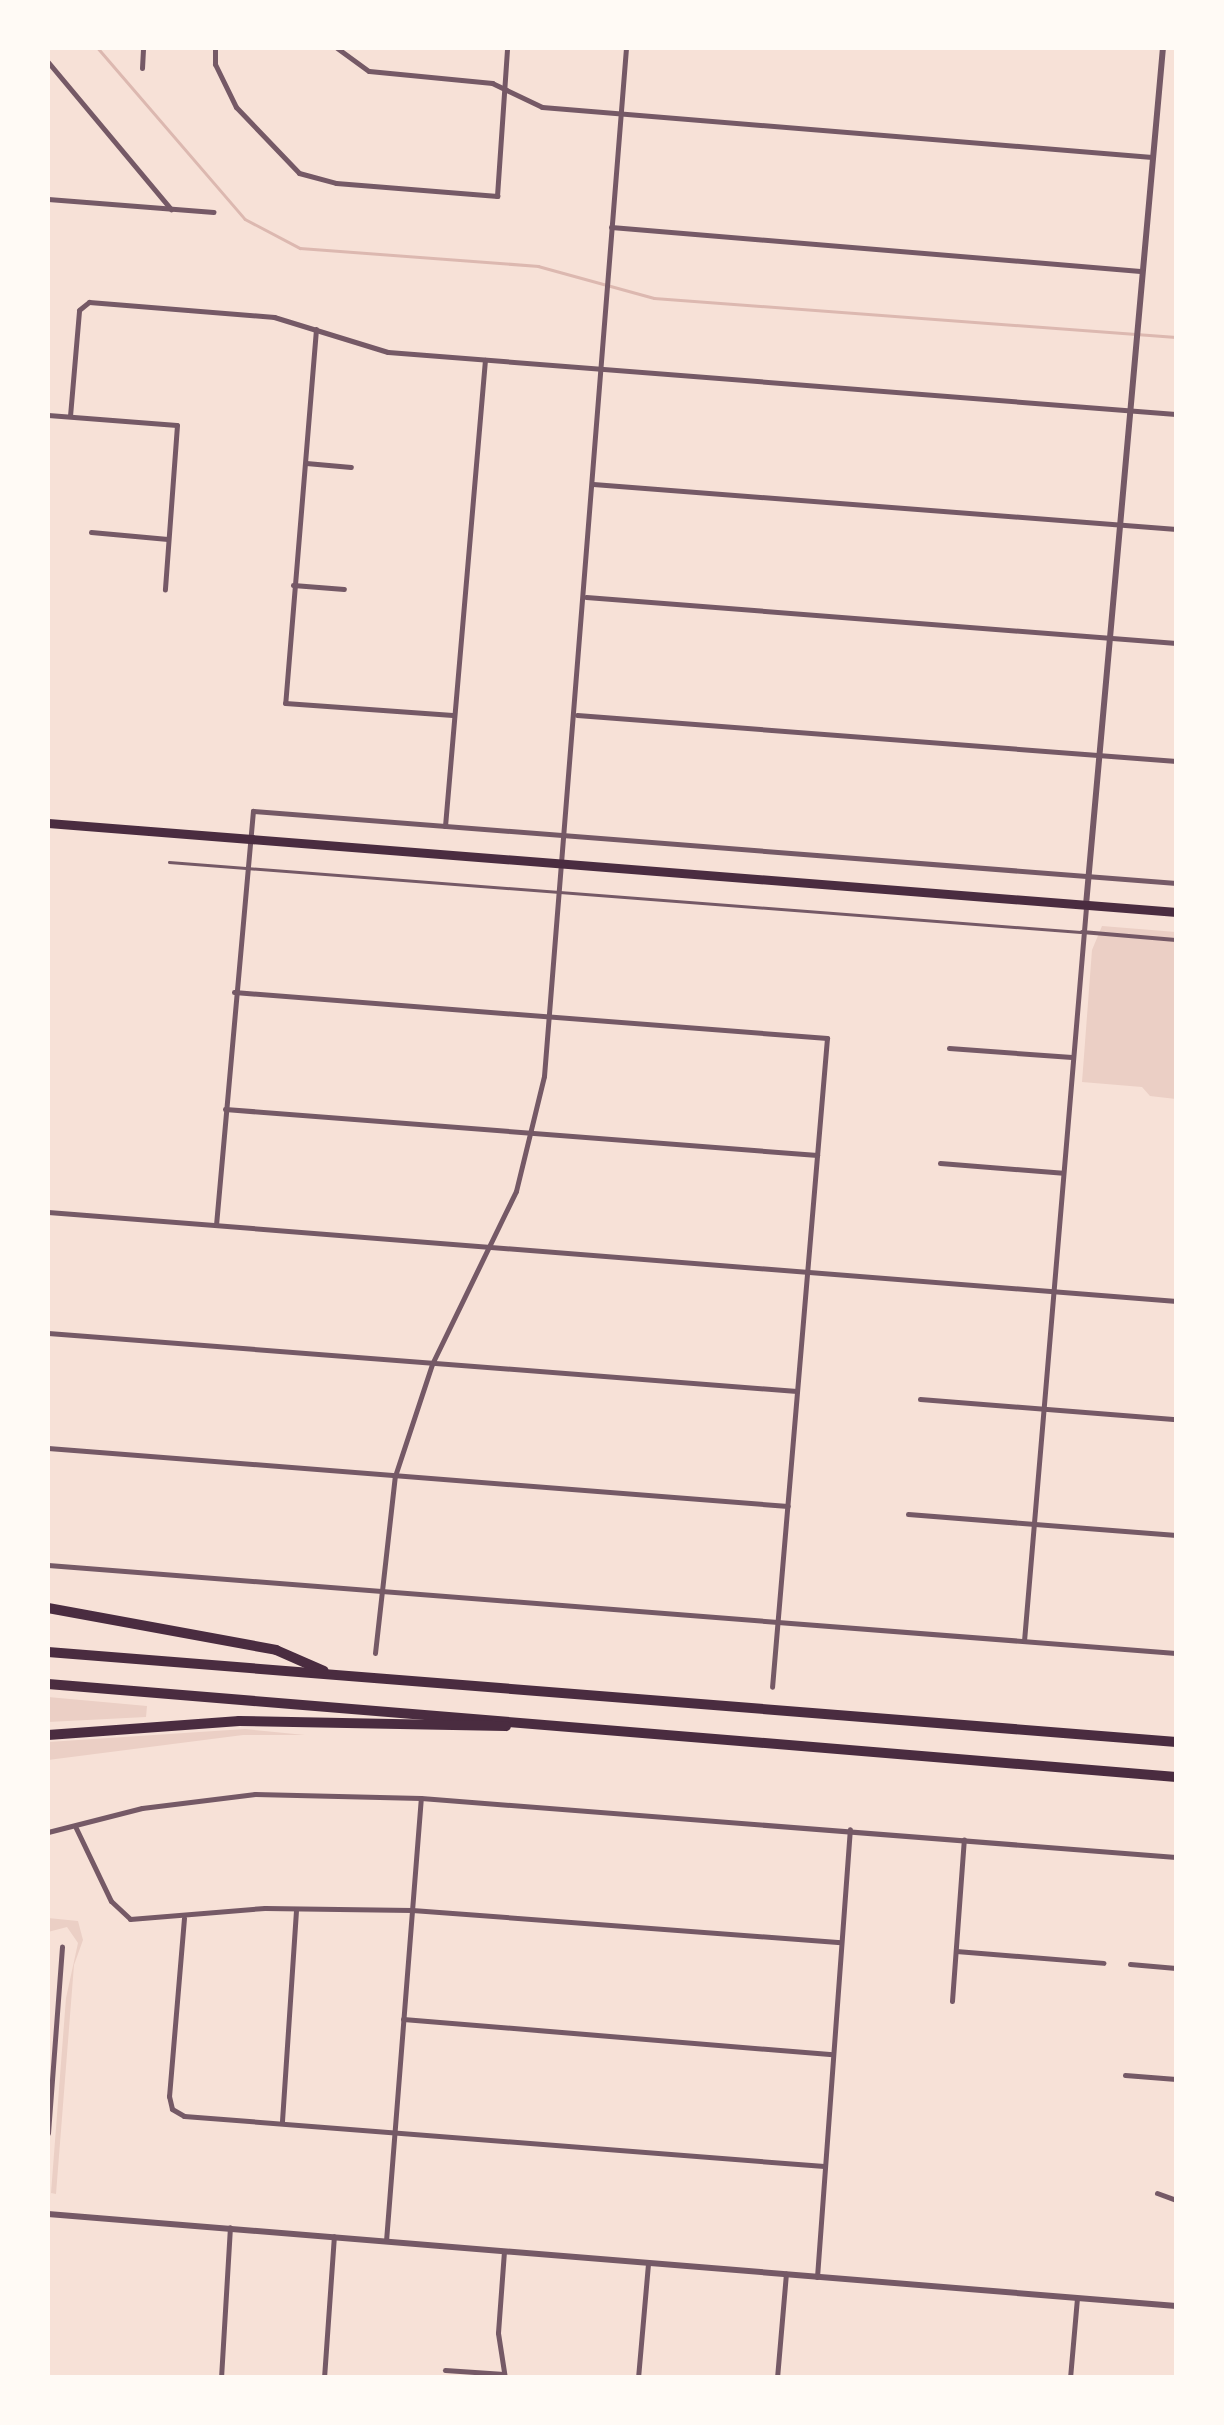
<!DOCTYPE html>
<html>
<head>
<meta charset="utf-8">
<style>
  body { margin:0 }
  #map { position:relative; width:1224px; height:2425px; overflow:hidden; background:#f7e1d7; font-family:Mulish,sans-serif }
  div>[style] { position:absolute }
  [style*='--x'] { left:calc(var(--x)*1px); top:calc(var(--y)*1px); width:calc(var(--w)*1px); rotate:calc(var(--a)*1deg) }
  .green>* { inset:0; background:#ebcfc5 }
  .stream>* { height:2.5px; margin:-1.25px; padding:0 1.25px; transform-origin:1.25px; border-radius:1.25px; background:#dcb8b0 }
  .service>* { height:2.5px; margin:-1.25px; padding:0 1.25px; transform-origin:1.25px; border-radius:1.25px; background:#755966 }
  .pedestrian>* { height:4px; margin:-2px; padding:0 2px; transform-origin:2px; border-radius:2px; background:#755966 }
  .minor>* { height:5px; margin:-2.5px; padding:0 2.5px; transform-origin:2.5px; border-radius:2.5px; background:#755966 }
  .tertiary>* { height:6px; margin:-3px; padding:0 3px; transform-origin:3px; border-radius:3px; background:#755966 }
  .primary>* { height:9px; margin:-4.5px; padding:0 4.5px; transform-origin:4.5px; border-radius:4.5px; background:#4a2c40 }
  .motorway>* { height:10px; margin:-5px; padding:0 5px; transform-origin:5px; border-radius:5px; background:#4a2c40 }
  span { translate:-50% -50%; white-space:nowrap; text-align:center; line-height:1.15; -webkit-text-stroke:9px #fffaf5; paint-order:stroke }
  .frame { position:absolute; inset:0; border:50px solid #fffaf5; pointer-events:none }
</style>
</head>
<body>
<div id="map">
  <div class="green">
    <i style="clip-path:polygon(1102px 926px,1176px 932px,1176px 1099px,1150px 1096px,1142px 1087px,1082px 1082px,1092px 950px)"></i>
    <i style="clip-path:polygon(48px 1697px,147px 1706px,146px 1717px,48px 1722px)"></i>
    <i style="clip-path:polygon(245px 1729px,305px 1735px,243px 1735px,48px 1760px,48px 1742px)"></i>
    <i style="clip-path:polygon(48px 1918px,78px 1921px,83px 1940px,74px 1965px,56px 2194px,51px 2193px,66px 1998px,78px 1943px,67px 1927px,48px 1932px)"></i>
  </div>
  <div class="stream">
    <i style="--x:98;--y:48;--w:225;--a:49.3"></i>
    <i style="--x:245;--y:219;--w:62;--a:27.8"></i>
    <i style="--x:300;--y:248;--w:239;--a:4.3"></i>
    <i style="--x:538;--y:266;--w:120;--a:15.4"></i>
    <i style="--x:654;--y:298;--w:523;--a:4.27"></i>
  </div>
  <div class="service">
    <i style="--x:169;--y:862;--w:914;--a:4.39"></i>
  </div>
  <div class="pedestrian">
    <i style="--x:1082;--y:932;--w:94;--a:4.9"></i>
  </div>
  <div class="minor">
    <i style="--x:215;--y:48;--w:16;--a:90"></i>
    <i style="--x:215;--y:64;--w:48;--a:64"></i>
    <i style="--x:236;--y:107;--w:91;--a:46.3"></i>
    <i style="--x:299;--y:173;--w:38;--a:15"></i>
    <i style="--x:336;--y:183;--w:162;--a:4.6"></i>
    <i style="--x:497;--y:196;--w:148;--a:-86.1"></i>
    <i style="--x:337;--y:48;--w:39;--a:36"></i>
    <i style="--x:369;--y:71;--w:124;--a:5.6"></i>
    <i style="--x:492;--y:83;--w:55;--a:25.6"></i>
    <i style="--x:542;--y:107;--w:612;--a:4.69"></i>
    <i style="--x:48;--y:62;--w:192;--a:50.1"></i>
    <i style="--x:142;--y:68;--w:20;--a:-87"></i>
    <i style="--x:48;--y:199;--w:166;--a:4.5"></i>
    <i style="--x:611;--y:227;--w:531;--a:4.75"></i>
    <i style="--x:316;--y:329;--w:375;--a:94.7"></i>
    <i style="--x:285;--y:703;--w:168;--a:4.1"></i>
    <i style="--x:48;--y:415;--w:129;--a:4.4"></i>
    <i style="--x:177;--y:425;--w:165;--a:94.2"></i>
    <i style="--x:70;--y:416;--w:106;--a:-85.1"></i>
    <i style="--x:79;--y:310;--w:13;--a:-39"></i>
    <i style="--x:89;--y:302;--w:186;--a:4.6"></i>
    <i style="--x:274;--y:317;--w:119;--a:17.1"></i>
    <i style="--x:388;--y:352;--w:790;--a:4.5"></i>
    <i style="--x:306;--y:463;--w:45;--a:5.1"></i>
    <i style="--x:593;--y:484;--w:585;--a:4.41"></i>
    <i style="--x:91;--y:532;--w:77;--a:5.2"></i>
    <i style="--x:293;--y:585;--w:51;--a:4.5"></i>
    <i style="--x:586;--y:597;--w:592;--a:4.46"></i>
    <i style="--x:577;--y:715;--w:601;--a:4.39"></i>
    <i style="--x:445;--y:826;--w:468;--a:-85.1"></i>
    <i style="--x:234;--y:992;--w:595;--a:4.44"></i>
    <i style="--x:827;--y:1038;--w:651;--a:94.84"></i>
    <i style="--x:949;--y:1048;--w:123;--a:4.2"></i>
    <i style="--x:225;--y:1109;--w:594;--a:4.44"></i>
    <i style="--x:940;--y:1163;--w:123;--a:4.6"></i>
    <i style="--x:48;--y:1212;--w:1132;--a:4.51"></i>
    <i style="--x:216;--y:1225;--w:416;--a:-84.9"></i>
    <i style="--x:253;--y:811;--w:926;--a:4.46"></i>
    <i style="--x:48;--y:1333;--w:751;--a:4.43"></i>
    <i style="--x:920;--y:1399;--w:257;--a:4.5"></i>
    <i style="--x:48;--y:1448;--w:742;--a:4.48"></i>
    <i style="--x:908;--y:1514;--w:269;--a:4.5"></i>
    <i style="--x:48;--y:1565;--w:1131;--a:4.46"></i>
    <i style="--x:1024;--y:1641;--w:737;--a:-85.17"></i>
    <i style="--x:375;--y:1653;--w:178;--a:-83.6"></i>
    <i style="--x:395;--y:1476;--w:118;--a:-71.7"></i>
    <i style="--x:432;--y:1364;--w:192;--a:-64.1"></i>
    <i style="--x:516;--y:1191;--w:118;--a:-76.3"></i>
    <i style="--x:544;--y:1076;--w:1031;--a:-85.44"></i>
    <i style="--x:75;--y:1826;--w:83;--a:64.4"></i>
    <i style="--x:111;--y:1901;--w:26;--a:43"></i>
    <i style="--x:130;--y:1919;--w:135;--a:-4.7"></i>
    <i style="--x:265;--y:1908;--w:147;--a:0.8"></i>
    <i style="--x:412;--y:1910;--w:430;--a:4.3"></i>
    <i style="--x:48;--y:1832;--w:97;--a:-14.3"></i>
    <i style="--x:142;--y:1808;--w:114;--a:-7.1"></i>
    <i style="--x:255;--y:1794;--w:166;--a:1.4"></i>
    <i style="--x:421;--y:1798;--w:757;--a:4.47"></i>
    <i style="--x:184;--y:1918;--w:179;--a:94.8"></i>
    <i style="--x:169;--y:2096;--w:13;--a:77"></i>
    <i style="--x:172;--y:2109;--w:14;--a:30"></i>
    <i style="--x:184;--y:2116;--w:642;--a:4.47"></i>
    <i style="--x:956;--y:1951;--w:148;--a:4.6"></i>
    <i style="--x:1130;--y:1964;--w:46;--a:5"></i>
    <i style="--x:952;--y:2001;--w:162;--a:-85.8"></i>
    <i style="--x:403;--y:2019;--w:431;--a:4.7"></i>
    <i style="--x:1125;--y:2075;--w:51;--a:4.5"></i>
    <i style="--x:282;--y:2121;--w:212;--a:-86.2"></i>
    <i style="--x:48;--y:2133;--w:187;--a:-85.7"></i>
    <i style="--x:1157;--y:2193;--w:20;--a:20"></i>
    <i style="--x:386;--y:2241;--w:444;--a:-85.5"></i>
    <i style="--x:504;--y:2251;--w:82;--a:94.2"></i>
    <i style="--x:498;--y:2333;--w:46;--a:81.2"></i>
    <i style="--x:817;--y:2277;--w:449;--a:-85.8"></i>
    <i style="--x:445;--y:2370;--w:59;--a:3.9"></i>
    <i style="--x:221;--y:2378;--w:151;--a:-86.6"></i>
    <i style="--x:324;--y:2378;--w:142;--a:-86"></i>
    <i style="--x:638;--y:2378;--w:115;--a:-85"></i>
    <i style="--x:777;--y:2378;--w:105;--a:-85.1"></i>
    <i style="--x:1070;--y:2378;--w:80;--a:-85"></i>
  </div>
  <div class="tertiary">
    <i style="--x:1086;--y:905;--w:860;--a:-84.87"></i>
    <i style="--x:48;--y:2214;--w:1132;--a:4.66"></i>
  </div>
  <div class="primary">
    <i style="--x:48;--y:823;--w:1132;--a:4.51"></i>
  </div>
  <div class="motorway">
    <i style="--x:48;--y:1608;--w:232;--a:10.4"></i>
    <i style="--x:276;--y:1650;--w:52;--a:23.6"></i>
    <i style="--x:48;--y:1652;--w:1132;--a:4.56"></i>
    <i style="--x:48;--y:1684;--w:1132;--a:4.71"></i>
    <i style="--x:48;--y:1735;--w:192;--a:-4.2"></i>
    <i style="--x:239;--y:1721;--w:267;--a:1.1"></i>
  </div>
  <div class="frame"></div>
</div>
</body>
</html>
